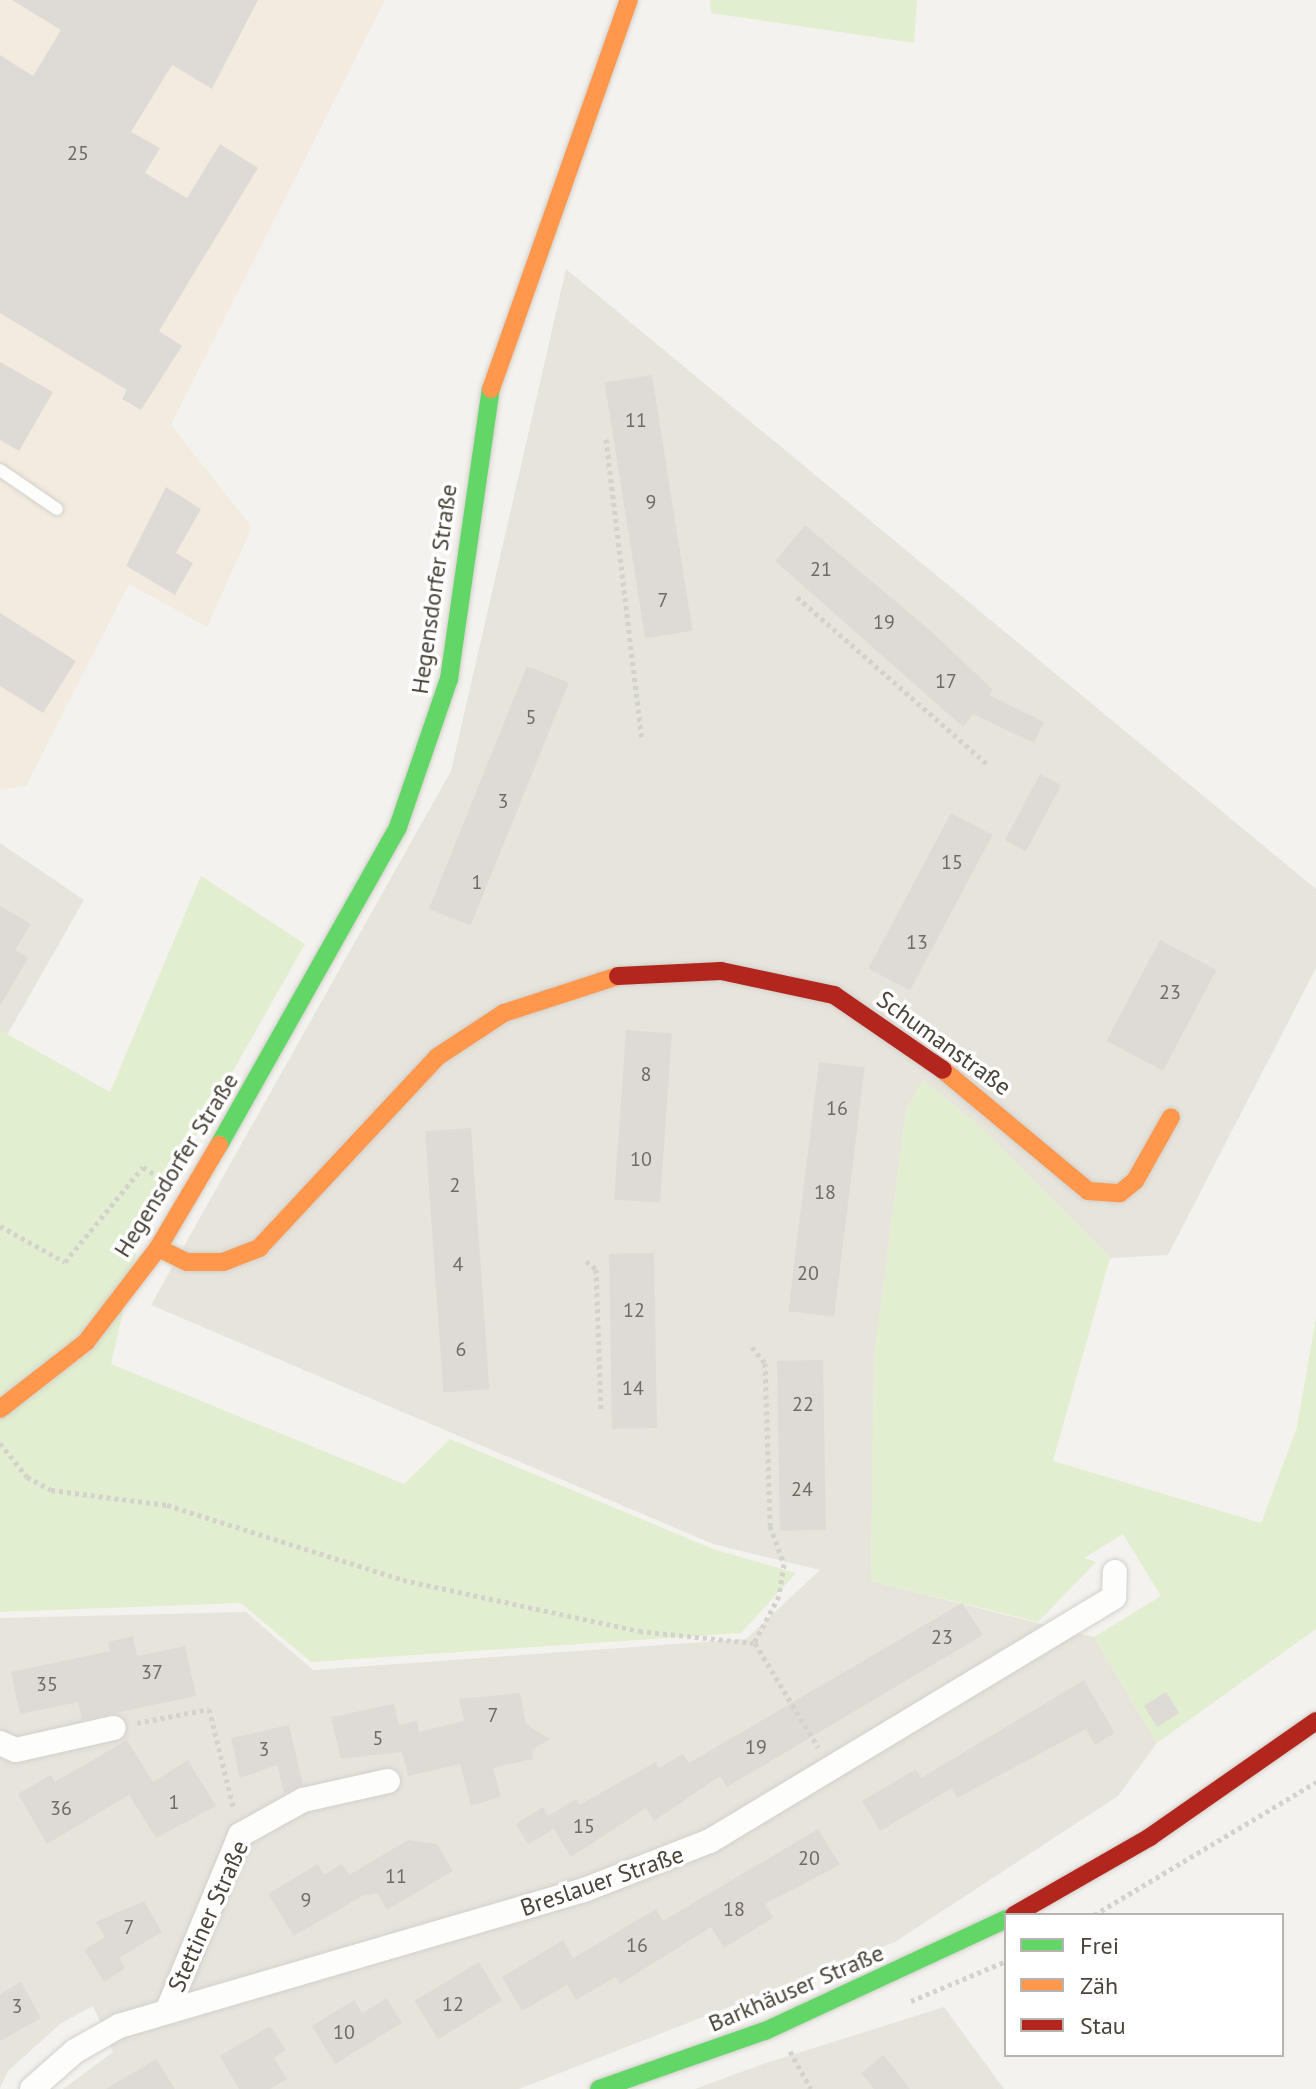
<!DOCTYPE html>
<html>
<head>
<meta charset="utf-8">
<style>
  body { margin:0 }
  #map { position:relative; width:1316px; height:2089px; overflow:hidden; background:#f4f2ee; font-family:"PT Sans",sans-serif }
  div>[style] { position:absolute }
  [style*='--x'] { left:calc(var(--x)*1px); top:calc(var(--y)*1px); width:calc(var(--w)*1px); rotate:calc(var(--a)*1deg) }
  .residential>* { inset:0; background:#e7e4dc }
  .commercial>* { inset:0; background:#f3ebdf }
  .green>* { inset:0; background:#e1eecf }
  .building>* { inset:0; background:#dedbd6; transform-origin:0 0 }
  .path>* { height:5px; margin-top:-2.5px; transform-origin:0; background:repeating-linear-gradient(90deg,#d3d2cc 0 4px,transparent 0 8px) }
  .roads { filter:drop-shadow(0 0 2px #d2d0cb) drop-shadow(0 0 2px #d2d0cb) }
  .lane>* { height:12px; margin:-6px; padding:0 6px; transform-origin:6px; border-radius:6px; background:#fdfdfc }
  .street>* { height:24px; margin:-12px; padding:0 12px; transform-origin:12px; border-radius:12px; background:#fdfdfc }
  .fast>* { height:18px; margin:-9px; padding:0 9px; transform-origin:9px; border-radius:9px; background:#63d668 }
  .slow>* { height:18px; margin:-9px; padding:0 9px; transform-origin:9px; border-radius:9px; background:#ff974d }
  .jam>* { height:18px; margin:-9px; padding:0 9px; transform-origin:9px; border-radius:9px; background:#b3261e }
  span { translate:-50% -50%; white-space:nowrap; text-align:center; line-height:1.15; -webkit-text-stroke:7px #fff; paint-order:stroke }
  .number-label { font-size:20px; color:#706a61 }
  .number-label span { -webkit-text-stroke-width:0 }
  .street-label { font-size:24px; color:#4b4439 }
  .legend { position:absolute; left:1004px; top:1913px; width:280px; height:144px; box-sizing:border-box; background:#fff; border:2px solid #b7b4b0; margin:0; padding:10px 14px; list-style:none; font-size:24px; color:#4b4439 }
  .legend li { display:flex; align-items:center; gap:16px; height:40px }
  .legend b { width:40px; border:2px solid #b7b4b0 }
</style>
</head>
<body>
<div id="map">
  <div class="residential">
    <i style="clip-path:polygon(566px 269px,1316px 889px,1316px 968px,1168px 1255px,1110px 1258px,985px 1131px,923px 1080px,906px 1111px,874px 1359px,871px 1581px,1094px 1637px,1157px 1743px,1118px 1796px,895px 1942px,519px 2089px,63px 2089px,113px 2052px,93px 2006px,60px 2024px,8px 2071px,0 2088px,0 1618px,246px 1612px,313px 1670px,746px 1639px,820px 1570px,713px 1544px,151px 1305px,451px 771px)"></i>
    <i style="clip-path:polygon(0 843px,84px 900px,7px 1035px,0 1030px)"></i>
    <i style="clip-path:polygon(944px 2007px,1004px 2089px,695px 2089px,763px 2064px)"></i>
  </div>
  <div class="commercial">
    <i style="clip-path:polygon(0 0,385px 0,171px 425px,252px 527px,207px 627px,129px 584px,26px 786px,0 790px)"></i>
  </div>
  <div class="green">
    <i style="clip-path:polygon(710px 0,917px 0,914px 43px,711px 13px)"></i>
    <i style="clip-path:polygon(201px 876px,305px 944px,141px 1233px,111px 1364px,404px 1484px,450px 1439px,713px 1549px,796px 1573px,741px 1633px,311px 1662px,241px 1603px,0 1612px,0 1030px,110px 1092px)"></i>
    <i style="clip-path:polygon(923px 1080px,985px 1131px,1110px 1258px,1053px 1461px,1261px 1523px,1297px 1427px,1316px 1318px,1316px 1629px,1157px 1743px,1094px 1637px,1161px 1596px,1123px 1534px,1084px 1558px,1096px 1562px,1038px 1622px,871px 1581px,874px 1359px,906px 1111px)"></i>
  </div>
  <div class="building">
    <i style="clip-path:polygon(12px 0,258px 0,212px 89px,172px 65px,131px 132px,160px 148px,145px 173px,187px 198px,220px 144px,258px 168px,159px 331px,182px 346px,141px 410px,122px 399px,127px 390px,0 313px,0 55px,33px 76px,61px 30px)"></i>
    <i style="clip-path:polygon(0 362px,53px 392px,19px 451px,0 440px)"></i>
    <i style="left:652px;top:375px;width:259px;height:48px;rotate:81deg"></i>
    <i style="clip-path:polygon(166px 487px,201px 509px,176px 553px,193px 563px,175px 595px,126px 566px)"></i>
    <i style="clip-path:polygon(805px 525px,932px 632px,993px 690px,989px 695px,1044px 722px,1034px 743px,973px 714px,963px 727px,775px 561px)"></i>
    <i style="clip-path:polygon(0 613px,76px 661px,43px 713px,0 686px)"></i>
    <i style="left:527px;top:666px;width:45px;height:262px;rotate:22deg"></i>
    <i style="left:1040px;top:774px;width:24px;height:75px;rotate:28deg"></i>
    <i style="left:951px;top:813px;width:47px;height:176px;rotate:28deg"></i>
    <i style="clip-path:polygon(0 906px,31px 924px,15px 950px,28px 958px,0 1006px)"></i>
    <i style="left:1160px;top:940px;width:64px;height:114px;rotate:28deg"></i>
    <i style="left:626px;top:1030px;width:46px;height:170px;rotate:4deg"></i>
    <i style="left:819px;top:1062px;width:46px;height:251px;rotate:7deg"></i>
    <i style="left:471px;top:1128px;width:262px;height:46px;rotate:86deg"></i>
    <i style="left:654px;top:1253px;width:175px;height:45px;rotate:89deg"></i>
    <i style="left:823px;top:1360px;width:170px;height:46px;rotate:89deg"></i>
    <i style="clip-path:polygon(962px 1603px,983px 1635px,727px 1787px,720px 1776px,654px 1821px,646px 1808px,571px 1857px,554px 1829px,528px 1844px,516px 1824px,543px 1807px,548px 1816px,576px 1799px,579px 1805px,656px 1762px,659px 1768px,683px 1754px,689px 1763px)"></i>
    <i style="clip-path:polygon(133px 1636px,137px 1656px,185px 1646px,196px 1696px,82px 1720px,78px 1702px,20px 1714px,11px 1672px,110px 1651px,108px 1642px)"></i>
    <i style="clip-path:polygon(1084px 1680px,1115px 1733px,1095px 1745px,1086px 1729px,957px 1798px,952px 1788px,880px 1831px,862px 1801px,916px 1769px,921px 1778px)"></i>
    <i style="left:1166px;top:1692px;width:25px;height:26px;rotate:58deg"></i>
    <i style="clip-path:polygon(520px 1693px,526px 1724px,550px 1739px,532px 1750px,533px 1759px,493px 1768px,501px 1797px,471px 1806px,460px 1764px,408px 1776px,402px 1752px,341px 1759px,331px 1717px,394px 1704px,399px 1725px,417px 1721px,419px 1732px,464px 1721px,459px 1699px)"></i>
    <i style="clip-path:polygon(289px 1725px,303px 1785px,284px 1793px,277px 1765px,240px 1778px,231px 1738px)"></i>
    <i style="clip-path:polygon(127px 1740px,153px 1782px,188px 1760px,216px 1806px,156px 1838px,129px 1795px,47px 1844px,18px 1794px,51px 1775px,55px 1782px)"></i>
    <i style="clip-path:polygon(818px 1829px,840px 1865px,765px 1904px,773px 1918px,724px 1948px,711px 1927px,620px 1984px,616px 1977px,576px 2000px,567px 1985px,522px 2011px,502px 1977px,563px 1940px,573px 1958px,656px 1909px,663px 1921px)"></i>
    <i style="clip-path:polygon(408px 1840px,437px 1844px,453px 1871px,387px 1910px,377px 1893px,362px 1896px,294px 1936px,268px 1894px,318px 1864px,324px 1875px,342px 1864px,349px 1875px)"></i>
    <i style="clip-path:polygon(144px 1901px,162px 1932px,119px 1958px,125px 1968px,104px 1982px,84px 1950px,105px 1937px,96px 1922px)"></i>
    <i style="left:479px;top:1962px;width:45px;height:75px;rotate:59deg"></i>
    <i style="clip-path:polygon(21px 1982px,41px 2018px,0 2041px,0 1994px)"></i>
    <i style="clip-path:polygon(387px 1998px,402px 2023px,335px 2064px,312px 2026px,354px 2000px,362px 2013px)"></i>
    <i style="clip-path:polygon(270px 2026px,286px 2050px,274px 2058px,287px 2079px,270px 2089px,239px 2089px,220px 2056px)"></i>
    <i style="clip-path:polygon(883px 2055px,894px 2068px,910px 2089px,874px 2089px,861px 2073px)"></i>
    <i style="clip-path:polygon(156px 2059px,175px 2089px,106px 2089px)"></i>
  </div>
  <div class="path">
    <i style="--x:606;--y:439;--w:304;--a:83.2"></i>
    <i style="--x:797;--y:597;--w:253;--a:41.3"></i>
    <i style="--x:0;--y:1226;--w:74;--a:29"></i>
    <i style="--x:65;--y:1262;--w:123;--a:-50.6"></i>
    <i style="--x:143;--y:1167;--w:25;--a:32"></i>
    <i style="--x:586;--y:1261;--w:13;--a:39"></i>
    <i style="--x:596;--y:1269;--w:141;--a:88"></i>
    <i style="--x:752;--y:1347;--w:21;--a:51"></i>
    <i style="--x:765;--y:1363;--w:163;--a:88.2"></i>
    <i style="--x:770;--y:1526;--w:40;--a:69.8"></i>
    <i style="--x:784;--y:1564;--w:32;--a:99"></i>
    <i style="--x:779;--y:1596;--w:53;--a:118"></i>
    <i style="--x:0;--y:1443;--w:43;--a:51.5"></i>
    <i style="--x:27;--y:1477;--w:27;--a:28"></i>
    <i style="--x:51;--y:1490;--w:117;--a:7.4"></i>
    <i style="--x:167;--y:1505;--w:248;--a:17.6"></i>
    <i style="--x:403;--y:1580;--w:241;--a:12.2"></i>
    <i style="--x:639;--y:1631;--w:116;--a:6"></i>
    <i style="--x:755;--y:1643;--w:122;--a:58.8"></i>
    <i style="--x:137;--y:1723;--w:73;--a:-11"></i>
    <i style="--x:209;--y:1709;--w:104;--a:76.1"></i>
    <i style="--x:1094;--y:1915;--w:259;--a:-30.9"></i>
    <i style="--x:911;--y:2001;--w:103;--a:-22.8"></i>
    <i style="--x:790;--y:2051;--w:43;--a:61.1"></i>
  </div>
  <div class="roads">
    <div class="lane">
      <i style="--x:0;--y:470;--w:69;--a:34.4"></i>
    </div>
    <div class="street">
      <i style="--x:0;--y:1743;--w:17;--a:24"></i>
      <i style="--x:16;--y:1750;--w:100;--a:-12.7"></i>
      <i style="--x:168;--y:2009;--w:188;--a:-67.5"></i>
      <i style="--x:240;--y:1835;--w:72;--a:-29.1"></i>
      <i style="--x:303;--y:1800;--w:87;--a:-12.6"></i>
      <i style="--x:32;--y:2089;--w:57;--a:-41.5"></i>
      <i style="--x:75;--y:2051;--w:51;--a:-29.6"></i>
      <i style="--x:119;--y:2026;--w:484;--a:-16.3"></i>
      <i style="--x:584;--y:1890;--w:135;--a:-21.3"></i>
      <i style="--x:710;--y:1841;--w:472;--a:-31.1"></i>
      <i style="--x:1114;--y:1597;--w:25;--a:-88"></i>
    </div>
    <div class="fast">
      <i style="--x:219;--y:1145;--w:365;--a:-60.6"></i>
      <i style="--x:398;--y:827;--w:157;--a:-71"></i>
      <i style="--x:449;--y:679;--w:293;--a:-81.8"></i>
      <i style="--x:599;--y:2089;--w:176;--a:-19.3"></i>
      <i style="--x:765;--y:2031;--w:266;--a:-24.9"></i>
    </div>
    <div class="slow">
      <i style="--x:491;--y:389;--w:413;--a:-70.5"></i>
      <i style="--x:943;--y:1070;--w:189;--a:39.8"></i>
      <i style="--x:1088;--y:1191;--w:32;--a:4"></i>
      <i style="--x:1120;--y:1193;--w:19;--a:-39"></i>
      <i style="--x:1135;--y:1181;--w:73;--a:-60.6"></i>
      <i style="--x:158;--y:1248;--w:32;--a:26"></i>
      <i style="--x:187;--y:1262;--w:36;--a:0"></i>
      <i style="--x:223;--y:1262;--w:39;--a:-21"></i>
      <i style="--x:259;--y:1248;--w:261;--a:-47"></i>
      <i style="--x:437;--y:1057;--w:80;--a:-33.3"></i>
      <i style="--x:504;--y:1013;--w:120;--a:-18"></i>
      <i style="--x:0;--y:1409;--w:109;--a:-37.9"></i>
      <i style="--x:86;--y:1342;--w:118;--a:-52.5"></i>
      <i style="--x:158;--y:1248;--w:120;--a:-59.4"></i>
    </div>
    <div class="jam">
      <i style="--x:618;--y:976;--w:103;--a:-2.8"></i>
      <i style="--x:721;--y:971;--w:116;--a:12"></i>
      <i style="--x:834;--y:995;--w:132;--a:34.5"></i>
      <i style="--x:1014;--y:1915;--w:157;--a:-29.8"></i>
      <i style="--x:1150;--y:1837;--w:203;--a:-34.9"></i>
    </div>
  </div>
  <div class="number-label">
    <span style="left:78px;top:153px">25</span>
    <span style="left:636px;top:420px">11</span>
    <span style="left:651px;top:502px">9</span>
    <span style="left:821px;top:569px">21</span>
    <span style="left:663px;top:600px">7</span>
    <span style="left:884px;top:622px">19</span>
    <span style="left:946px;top:681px">17</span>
    <span style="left:531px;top:717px">5</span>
    <span style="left:503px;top:801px">3</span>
    <span style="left:952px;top:862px">15</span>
    <span style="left:477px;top:882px">1</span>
    <span style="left:917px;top:942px">13</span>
    <span style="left:1170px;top:992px">23</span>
    <span style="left:646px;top:1074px">8</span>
    <span style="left:837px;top:1108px">16</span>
    <span style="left:641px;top:1159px">10</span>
    <span style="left:455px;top:1185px">2</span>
    <span style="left:825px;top:1192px">18</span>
    <span style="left:458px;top:1264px">4</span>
    <span style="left:808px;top:1273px">20</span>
    <span style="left:634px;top:1310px">12</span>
    <span style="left:461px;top:1349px">6</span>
    <span style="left:633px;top:1388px">14</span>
    <span style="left:803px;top:1404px">22</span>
    <span style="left:802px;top:1489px">24</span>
    <span style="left:942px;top:1637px">23</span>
    <span style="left:152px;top:1672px">37</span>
    <span style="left:47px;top:1684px">35</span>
    <span style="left:493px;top:1715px">7</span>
    <span style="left:378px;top:1738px">5</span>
    <span style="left:756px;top:1747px">19</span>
    <span style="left:264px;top:1749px">3</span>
    <span style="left:174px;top:1802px">1</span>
    <span style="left:61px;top:1808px">36</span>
    <span style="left:584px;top:1826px">15</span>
    <span style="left:809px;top:1858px">20</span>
    <span style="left:396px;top:1876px">11</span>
    <span style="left:306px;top:1900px">9</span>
    <span style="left:734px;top:1909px">18</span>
    <span style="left:129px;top:1927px">7</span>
    <span style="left:637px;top:1945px">16</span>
    <span style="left:453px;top:2004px">12</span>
    <span style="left:17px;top:2006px">3</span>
    <span style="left:344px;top:2032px">10</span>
  </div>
  <div class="street-label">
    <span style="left:434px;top:589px;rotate:-82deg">Hegensdorfer Straße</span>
    <span style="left:944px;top:1043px;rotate:36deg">Schumanstraße</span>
    <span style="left:176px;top:1165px;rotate:-58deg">Hegensdorfer Straße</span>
    <span style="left:602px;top:1881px;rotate:-19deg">Breslauer Straße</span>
    <span style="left:208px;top:1916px;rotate:-66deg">Stettiner Straße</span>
    <span style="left:796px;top:1988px;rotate:-23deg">Barkhäuser Straße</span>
  </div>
  <ul class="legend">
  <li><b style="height:10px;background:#63d668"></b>Frei</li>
  <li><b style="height:10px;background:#ff974d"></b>Zäh</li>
  <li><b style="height:10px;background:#b3261e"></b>Stau</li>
  </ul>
</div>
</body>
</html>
